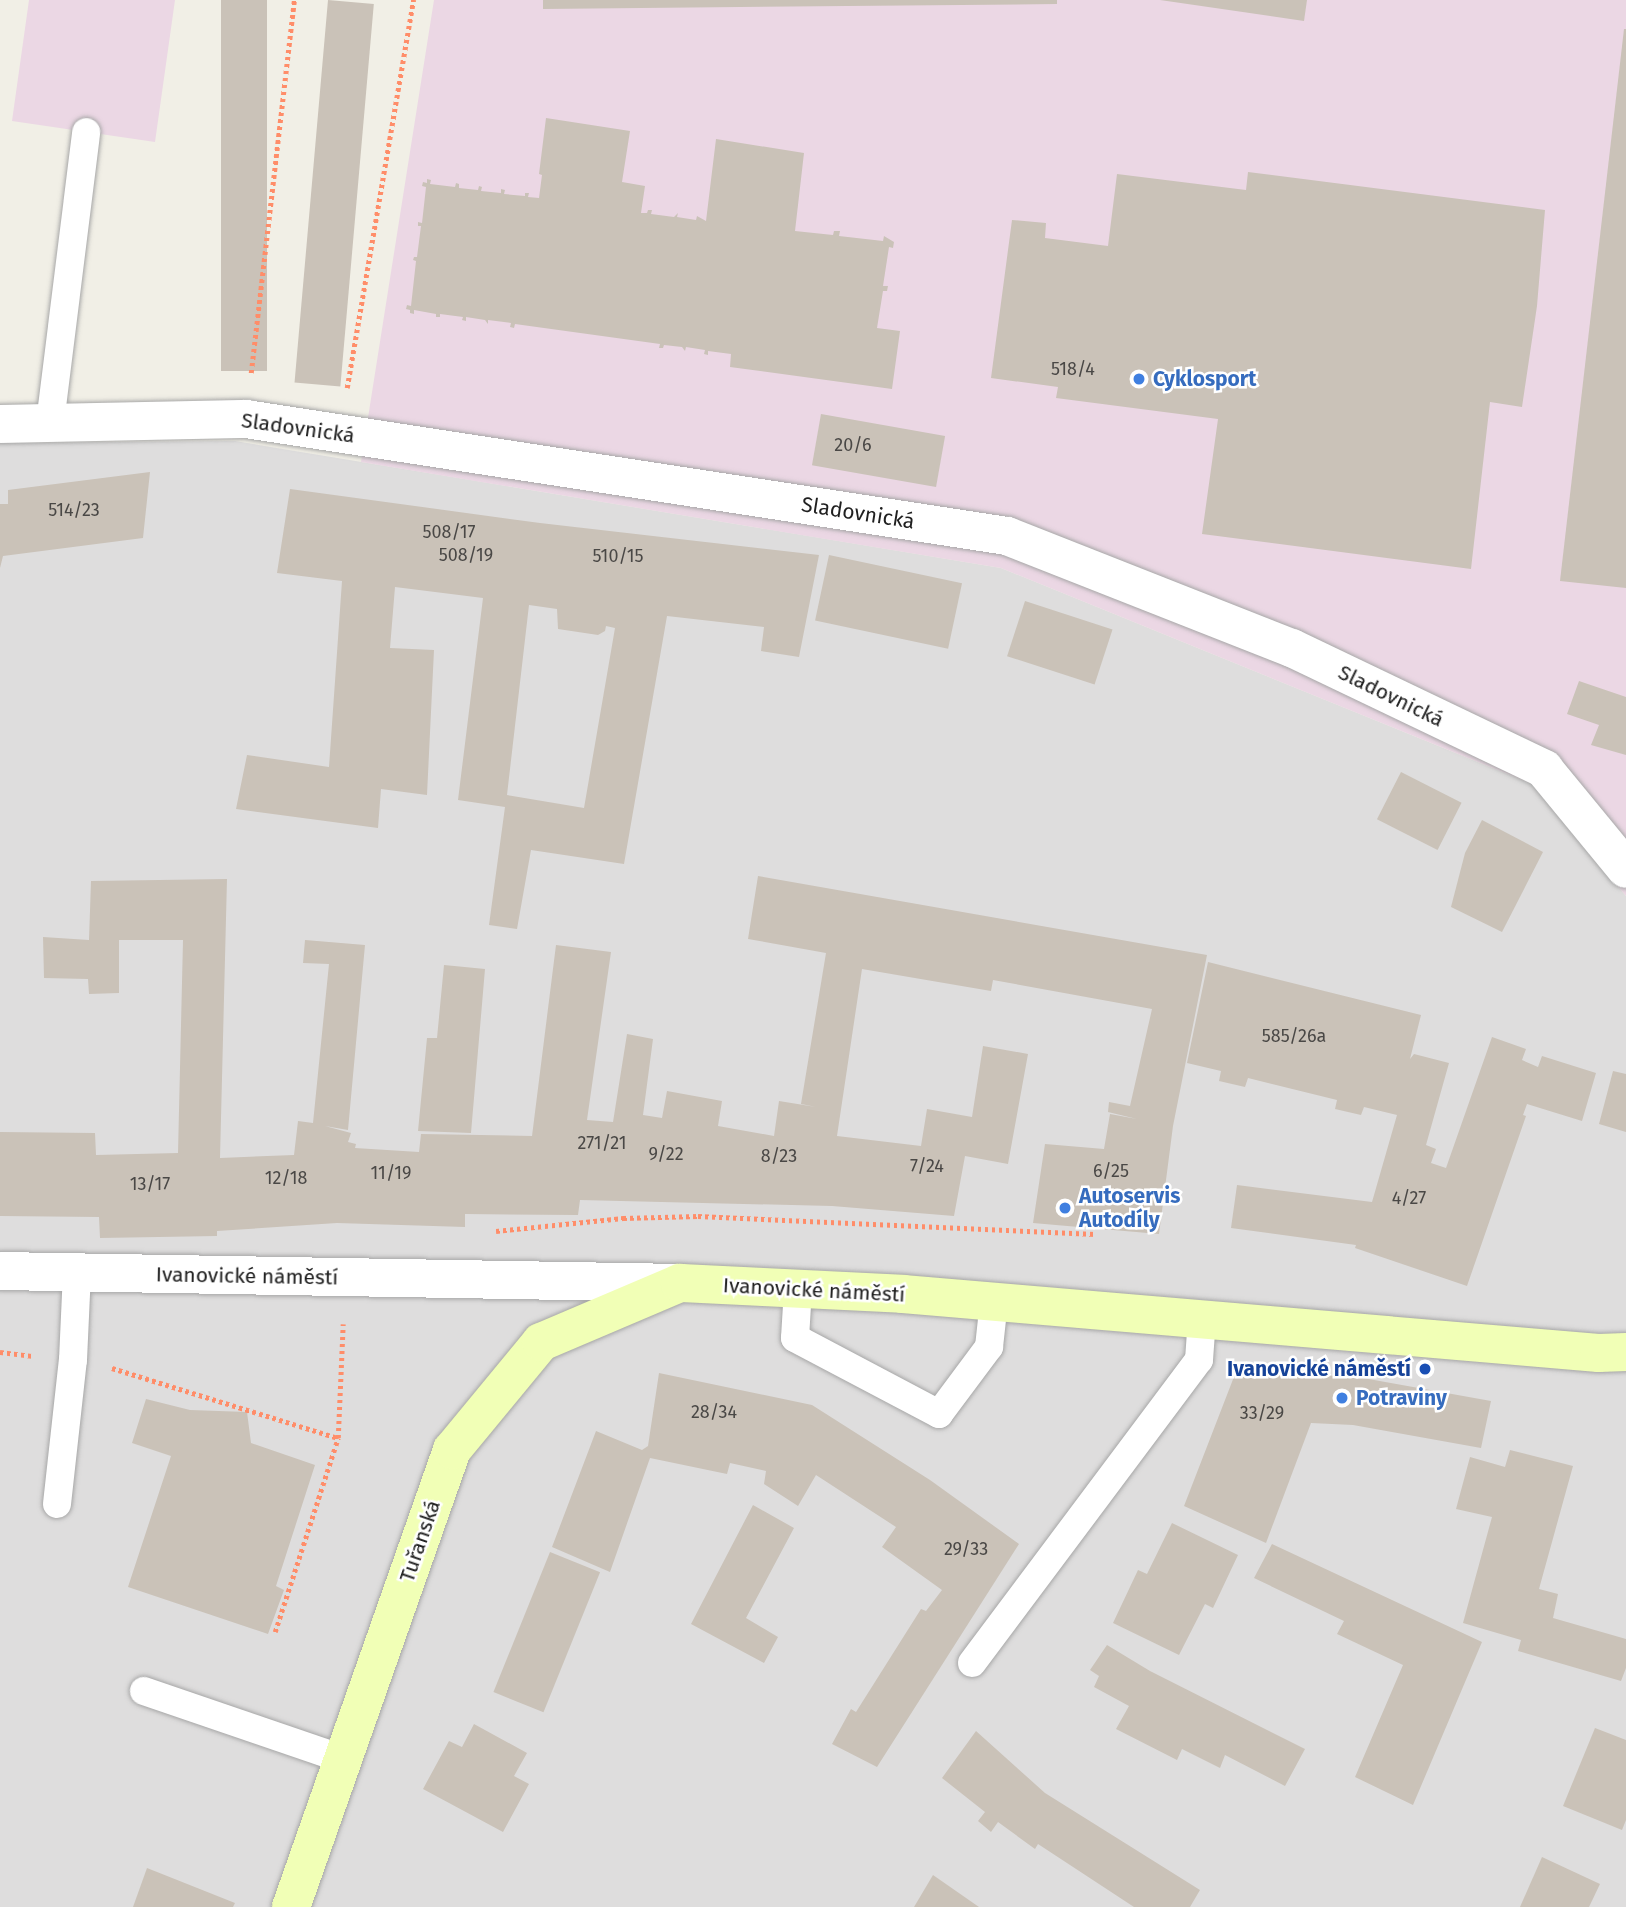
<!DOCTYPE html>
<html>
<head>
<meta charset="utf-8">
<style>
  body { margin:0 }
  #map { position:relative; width:1626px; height:1907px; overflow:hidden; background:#f1efe6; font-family:"Fira Sans",sans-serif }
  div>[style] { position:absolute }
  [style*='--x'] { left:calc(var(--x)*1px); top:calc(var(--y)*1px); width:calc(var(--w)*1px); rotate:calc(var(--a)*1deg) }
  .residential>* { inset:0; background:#dedddd }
  .industrial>* { inset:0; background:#ebd7e4 }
  .building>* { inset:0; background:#cac2b8; transform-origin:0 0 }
  .path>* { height:4.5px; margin-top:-2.25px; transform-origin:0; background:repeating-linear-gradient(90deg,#ff8d69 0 3.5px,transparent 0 7px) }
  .roads { filter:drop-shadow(0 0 2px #a7a7a7) drop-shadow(0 0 2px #a7a7a7) }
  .service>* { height:28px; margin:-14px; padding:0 14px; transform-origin:14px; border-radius:14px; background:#fff }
  .minor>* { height:38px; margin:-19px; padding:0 19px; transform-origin:19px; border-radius:19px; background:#fff }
  .secondary>* { height:38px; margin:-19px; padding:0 19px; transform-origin:19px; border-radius:19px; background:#f1ffb6 }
  .dots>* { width:19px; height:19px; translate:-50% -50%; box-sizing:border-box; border:4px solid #fff; border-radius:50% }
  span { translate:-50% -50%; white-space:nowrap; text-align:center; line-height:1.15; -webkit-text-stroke:5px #fff; paint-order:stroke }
  .number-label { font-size:18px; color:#4a4846 }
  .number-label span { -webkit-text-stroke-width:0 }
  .shop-label { font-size:21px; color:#366cbe; font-weight:700 }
  .left { translate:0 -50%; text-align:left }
  .street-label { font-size:21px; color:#202020 }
  .transit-label { font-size:21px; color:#164399; font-weight:700 }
  .right { translate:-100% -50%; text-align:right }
</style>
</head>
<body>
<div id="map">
  <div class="residential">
    <i style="clip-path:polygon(235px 441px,1001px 568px,1532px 784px,1626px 896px,1626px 1907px,0 1907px,0 443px)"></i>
  </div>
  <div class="industrial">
    <i style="clip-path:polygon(29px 0,175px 0,155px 142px,12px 121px)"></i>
    <i style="clip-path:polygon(434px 0,1626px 0,1626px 896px,1532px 784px,1001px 568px,361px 462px)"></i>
  </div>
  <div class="building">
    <i style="left:221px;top:0;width:46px;height:371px"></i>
    <i style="left:328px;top:0;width:46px;height:384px;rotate:5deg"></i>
    <i style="clip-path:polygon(543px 0,1057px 0,1057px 4px,543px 9px)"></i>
    <i style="clip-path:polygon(1160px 0,1307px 0,1304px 21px)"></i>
    <i style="clip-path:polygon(1624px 29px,1626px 29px,1626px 588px,1560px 581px)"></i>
    <i style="clip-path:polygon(546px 118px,630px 131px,622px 182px,645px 186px,641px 213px,647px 213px,648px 210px,652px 210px,651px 214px,674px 217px,678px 213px,677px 217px,696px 220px,697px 216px,706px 221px,716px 139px,804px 153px,795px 231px,833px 235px,834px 231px,840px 231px,839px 236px,883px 241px,884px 236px,894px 242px,893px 248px,889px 247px,883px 286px,888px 286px,887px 291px,883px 291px,877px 328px,900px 331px,892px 389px,730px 367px,731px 354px,708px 351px,708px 355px,704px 354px,705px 350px,686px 347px,685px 351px,682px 347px,664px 345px,663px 348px,659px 348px,660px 344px,515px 324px,514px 328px,510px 327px,511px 323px,488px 320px,488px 324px,485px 320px,466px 317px,466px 321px,462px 320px,463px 317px,440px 314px,440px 317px,436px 317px,436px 314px,414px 310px,414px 314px,410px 313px,410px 310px,406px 309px,407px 305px,411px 306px,416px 261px,413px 260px,414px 257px,417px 257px,421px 226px,418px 226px,418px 222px,422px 223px,426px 187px,422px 186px,423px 182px,427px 183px,427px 179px,431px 180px,430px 184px,455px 187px,456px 183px,459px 184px,459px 188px,478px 190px,479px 186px,482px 187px,481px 191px,501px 193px,501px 189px,505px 190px,504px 194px,525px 196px,525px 193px,529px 193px,528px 197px,539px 198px,542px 175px,539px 174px)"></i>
    <i style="clip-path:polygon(1248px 172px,1545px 210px,1537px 306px,1522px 407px,1490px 402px,1471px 569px,1202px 534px,1218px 419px,1056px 398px,1058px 387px,991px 378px,1012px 220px,1046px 223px,1045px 238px,1108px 246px,1117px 174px,1246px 190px)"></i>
    <i style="left:821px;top:414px;width:126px;height:52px;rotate:10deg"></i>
    <i style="clip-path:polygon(150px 472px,143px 538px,3px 556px,0 568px,0 504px,8px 504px,8px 490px)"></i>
    <i style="clip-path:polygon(evenodd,290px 489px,540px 523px,819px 555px,799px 657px,761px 651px,764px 627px,667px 616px,624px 864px,531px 850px,517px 929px,489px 925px,505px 807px,458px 800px,483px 598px,395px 587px,390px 648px,434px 650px,427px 795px,381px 789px,378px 828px,236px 809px,247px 755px,329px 767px,342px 581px,277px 573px,290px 489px,529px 605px,557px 609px,558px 629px,598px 635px,605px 631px,606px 626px,615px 628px,584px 808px,507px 795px,529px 605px)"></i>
    <i style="left:829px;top:555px;width:136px;height:67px;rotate:12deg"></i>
    <i style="left:1025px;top:601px;width:92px;height:58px;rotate:18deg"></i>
    <i style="clip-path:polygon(1579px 681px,1626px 697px,1626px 755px,1591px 745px,1599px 725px,1567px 714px)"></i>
    <i style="left:1401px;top:772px;width:68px;height:53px;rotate:27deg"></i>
    <i style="clip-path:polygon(1482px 820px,1543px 852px,1502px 932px,1451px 907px,1465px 853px)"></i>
    <i style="clip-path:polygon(758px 876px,1207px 955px,1173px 1126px,1159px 1234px,1033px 1223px,1045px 1144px,1104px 1149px,1110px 1114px,1137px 1119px,1108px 1112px,1109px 1102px,1130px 1106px,1152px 1009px,993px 980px,991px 991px,862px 969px,837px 1136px,921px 1146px,927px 1109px,972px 1117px,983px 1046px,1028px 1054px,1008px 1164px,965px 1156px,954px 1216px,832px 1206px,580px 1200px,578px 1215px,465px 1214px,465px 1227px,337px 1223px,217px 1231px,217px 1236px,100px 1238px,99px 1217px,0 1216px,0 1132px,95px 1133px,96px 1155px,178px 1153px,183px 940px,119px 940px,119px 993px,89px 994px,88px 979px,44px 978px,43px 937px,89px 940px,91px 881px,227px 879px,220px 1158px,294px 1155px,298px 1121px,313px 1123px,329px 964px,303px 963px,305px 940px,365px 945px,348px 1130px,325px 1126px,351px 1133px,348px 1142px,356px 1144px,355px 1148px,419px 1152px,421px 1134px,532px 1136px,556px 945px,611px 952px,587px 1120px,613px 1122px,627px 1034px,653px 1039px,643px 1115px,662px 1118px,667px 1091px,722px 1101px,718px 1126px,774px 1136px,779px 1101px,816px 1107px,801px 1104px,826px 953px,748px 939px)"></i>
    <i style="clip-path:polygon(1208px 962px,1421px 1015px,1410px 1059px,1414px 1054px,1449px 1063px,1426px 1145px,1436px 1149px,1431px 1163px,1446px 1168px,1492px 1037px,1526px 1049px,1522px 1060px,1538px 1067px,1542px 1056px,1596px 1073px,1582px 1121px,1527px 1104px,1523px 1115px,1526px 1116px,1467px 1286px,1355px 1248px,1356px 1245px,1231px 1228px,1237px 1185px,1372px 1202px,1397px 1115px,1364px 1107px,1361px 1115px,1335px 1109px,1337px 1100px,1248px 1078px,1245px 1087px,1219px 1081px,1221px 1071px,1187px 1063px)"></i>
    <i style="clip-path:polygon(444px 965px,485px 969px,471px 1133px,418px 1131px,427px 1038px,437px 1038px)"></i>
    <i style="clip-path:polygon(1613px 1071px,1626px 1074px,1626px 1132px,1599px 1124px)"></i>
    <i style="clip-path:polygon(1237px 1369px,1363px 1378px,1491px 1401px,1481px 1448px,1353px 1425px,1311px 1423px,1266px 1543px,1184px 1506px)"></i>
    <i style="clip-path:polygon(659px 1373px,812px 1405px,930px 1480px,1019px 1544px,877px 1767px,832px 1744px,851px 1709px,856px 1712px,921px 1609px,926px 1611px,942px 1590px,882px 1547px,896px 1527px,816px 1475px,798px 1506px,764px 1484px,766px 1471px,730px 1463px,727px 1474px,650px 1458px,610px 1572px,552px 1547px,596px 1431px,642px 1450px,648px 1446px)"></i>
    <i style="clip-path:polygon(146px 1399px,190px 1410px,247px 1412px,251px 1443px,315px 1465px,276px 1586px,284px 1590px,268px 1634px,128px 1587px,171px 1456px,132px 1443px)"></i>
    <i style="clip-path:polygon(1510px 1450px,1573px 1466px,1539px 1589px,1558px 1594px,1553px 1618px,1626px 1639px,1626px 1668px,1621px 1681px,1518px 1651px,1521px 1640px,1463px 1623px,1492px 1517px,1456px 1509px,1470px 1457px,1505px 1467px)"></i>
    <i style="clip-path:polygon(753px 1505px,794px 1528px,746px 1618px,778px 1637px,764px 1663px,691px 1624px)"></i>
    <i style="clip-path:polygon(1172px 1523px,1238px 1555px,1213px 1608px,1205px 1604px,1179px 1655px,1113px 1623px,1138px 1570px,1147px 1574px)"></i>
    <i style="clip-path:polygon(1272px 1544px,1482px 1642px,1413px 1805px,1355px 1777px,1403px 1665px,1337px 1634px,1344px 1621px,1254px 1578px)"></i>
    <i style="left:550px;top:1552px;width:54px;height:151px;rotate:22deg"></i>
    <i style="clip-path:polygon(1107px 1645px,1150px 1671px,1305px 1749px,1285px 1786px,1225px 1755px,1220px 1768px,1182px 1749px,1177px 1760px,1116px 1729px,1129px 1706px,1094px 1687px,1099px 1676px,1090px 1670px)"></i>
    <i style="clip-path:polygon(474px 1724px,527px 1753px,514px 1776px,529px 1784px,503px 1832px,423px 1789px,449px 1741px,462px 1747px)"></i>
    <i style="clip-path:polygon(1595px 1728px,1626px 1740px,1626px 1820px,1622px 1830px,1563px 1806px)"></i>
    <i style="clip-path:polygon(976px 1731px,1045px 1793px,1200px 1890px,1190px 1907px,1134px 1907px,1038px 1844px,1035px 1849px,998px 1822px,991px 1832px,978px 1821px,985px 1812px,942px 1778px)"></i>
    <i style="clip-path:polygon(1542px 1857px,1600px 1884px,1589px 1907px,1520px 1907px)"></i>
    <i style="clip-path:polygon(147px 1868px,235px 1903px,233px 1907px,133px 1907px)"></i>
    <i style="clip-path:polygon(933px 1875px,979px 1907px,914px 1907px)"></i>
  </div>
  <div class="path">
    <i style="--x:251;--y:373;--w:375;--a:-83.4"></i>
    <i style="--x:347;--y:388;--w:394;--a:-80.3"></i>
    <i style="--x:496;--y:1231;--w:128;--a:-5.8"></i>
    <i style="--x:623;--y:1218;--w:75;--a:-1.5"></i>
    <i style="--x:698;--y:1216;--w:398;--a:2.6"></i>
    <i style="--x:0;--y:1352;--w:34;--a:7"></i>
    <i style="--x:112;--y:1368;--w:237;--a:17.2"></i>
    <i style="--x:275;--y:1632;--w:204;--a:-72"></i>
    <i style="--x:338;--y:1438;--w:114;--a:-87.5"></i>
  </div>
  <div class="roads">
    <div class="service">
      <i style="--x:50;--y:423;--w:293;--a:-82.9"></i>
      <i style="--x:798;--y:1289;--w:49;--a:93.5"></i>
      <i style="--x:795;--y:1338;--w:163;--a:27.8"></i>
      <i style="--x:939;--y:1414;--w:84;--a:-53.3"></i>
      <i style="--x:989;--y:1347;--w:46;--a:-83.8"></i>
      <i style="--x:57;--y:1504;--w:145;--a:-83.7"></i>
      <i style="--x:73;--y:1360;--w:87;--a:-87.4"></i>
      <i style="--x:972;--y:1663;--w:379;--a:-53.2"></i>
      <i style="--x:1199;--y:1360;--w:42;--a:-85.9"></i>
      <i style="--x:144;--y:1691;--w:210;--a:18.9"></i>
    </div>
    <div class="minor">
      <i style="--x:0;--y:424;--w:246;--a:-1.2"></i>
      <i style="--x:246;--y:419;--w:770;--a:8.74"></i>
      <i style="--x:1007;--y:536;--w:306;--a:21.5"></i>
      <i style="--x:1292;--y:648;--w:280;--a:25.6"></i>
      <i style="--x:1544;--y:769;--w:129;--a:50.6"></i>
      <i style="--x:0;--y:1271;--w:680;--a:1.01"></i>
    </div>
    <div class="secondary">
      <i style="--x:291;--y:1907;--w:485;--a:-70.6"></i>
      <i style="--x:452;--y:1450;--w:140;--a:-50.5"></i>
      <i style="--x:541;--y:1342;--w:151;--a:-23"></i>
      <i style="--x:680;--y:1283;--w:223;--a:2.8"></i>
      <i style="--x:903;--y:1294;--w:698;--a:4.85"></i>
      <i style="--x:1599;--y:1353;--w:27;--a:-2"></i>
    </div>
  </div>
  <div class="dots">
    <i style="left:1139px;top:379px;background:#3f7fe0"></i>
    <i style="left:1065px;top:1208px;background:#3f7fe0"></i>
    <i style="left:1425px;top:1369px;background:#1a4fb4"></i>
    <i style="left:1342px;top:1398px;background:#3f7fe0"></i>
  </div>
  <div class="number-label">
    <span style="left:1073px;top:369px">518/4</span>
    <span style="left:853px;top:445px">20/6</span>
    <span style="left:74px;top:510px">514/23</span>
    <span style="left:449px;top:532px">508/17</span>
    <span style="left:466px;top:555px">508/19</span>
    <span style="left:618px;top:556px">510/15</span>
    <span style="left:1294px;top:1036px">585/26a</span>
    <span style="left:602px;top:1143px">271/21</span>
    <span style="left:666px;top:1154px">9/22</span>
    <span style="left:779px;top:1156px">8/23</span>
    <span style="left:927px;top:1166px">7/24</span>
    <span style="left:1111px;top:1171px">6/25</span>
    <span style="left:391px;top:1173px">11/19</span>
    <span style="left:286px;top:1178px">12/18</span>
    <span style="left:150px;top:1184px">13/17</span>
    <span style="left:1409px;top:1198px">4/27</span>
    <span style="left:714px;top:1412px">28/34</span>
    <span style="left:1262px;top:1413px">33/29</span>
    <span style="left:966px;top:1549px">29/33</span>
  </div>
  <div class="shop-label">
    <span class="left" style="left:1153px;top:379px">Cyklosport</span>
    <span class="left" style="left:1079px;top:1208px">Autoservis<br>Autodíly</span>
    <span class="left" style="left:1356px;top:1398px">Potraviny</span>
  </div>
  <div class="street-label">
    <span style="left:298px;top:428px;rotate:8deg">Sladovnická</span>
    <span style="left:858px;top:513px;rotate:9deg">Sladovnická</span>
    <span style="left:1391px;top:696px;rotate:26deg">Sladovnická</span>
    <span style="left:247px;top:1276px;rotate:1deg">Ivanovické náměstí</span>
    <span style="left:814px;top:1290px;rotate:3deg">Ivanovické náměstí</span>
    <span style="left:420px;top:1541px;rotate:-71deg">Tuřanská</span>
  </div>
  <div class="transit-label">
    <span class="right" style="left:1411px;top:1369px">Ivanovické náměstí</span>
  </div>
</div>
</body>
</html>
